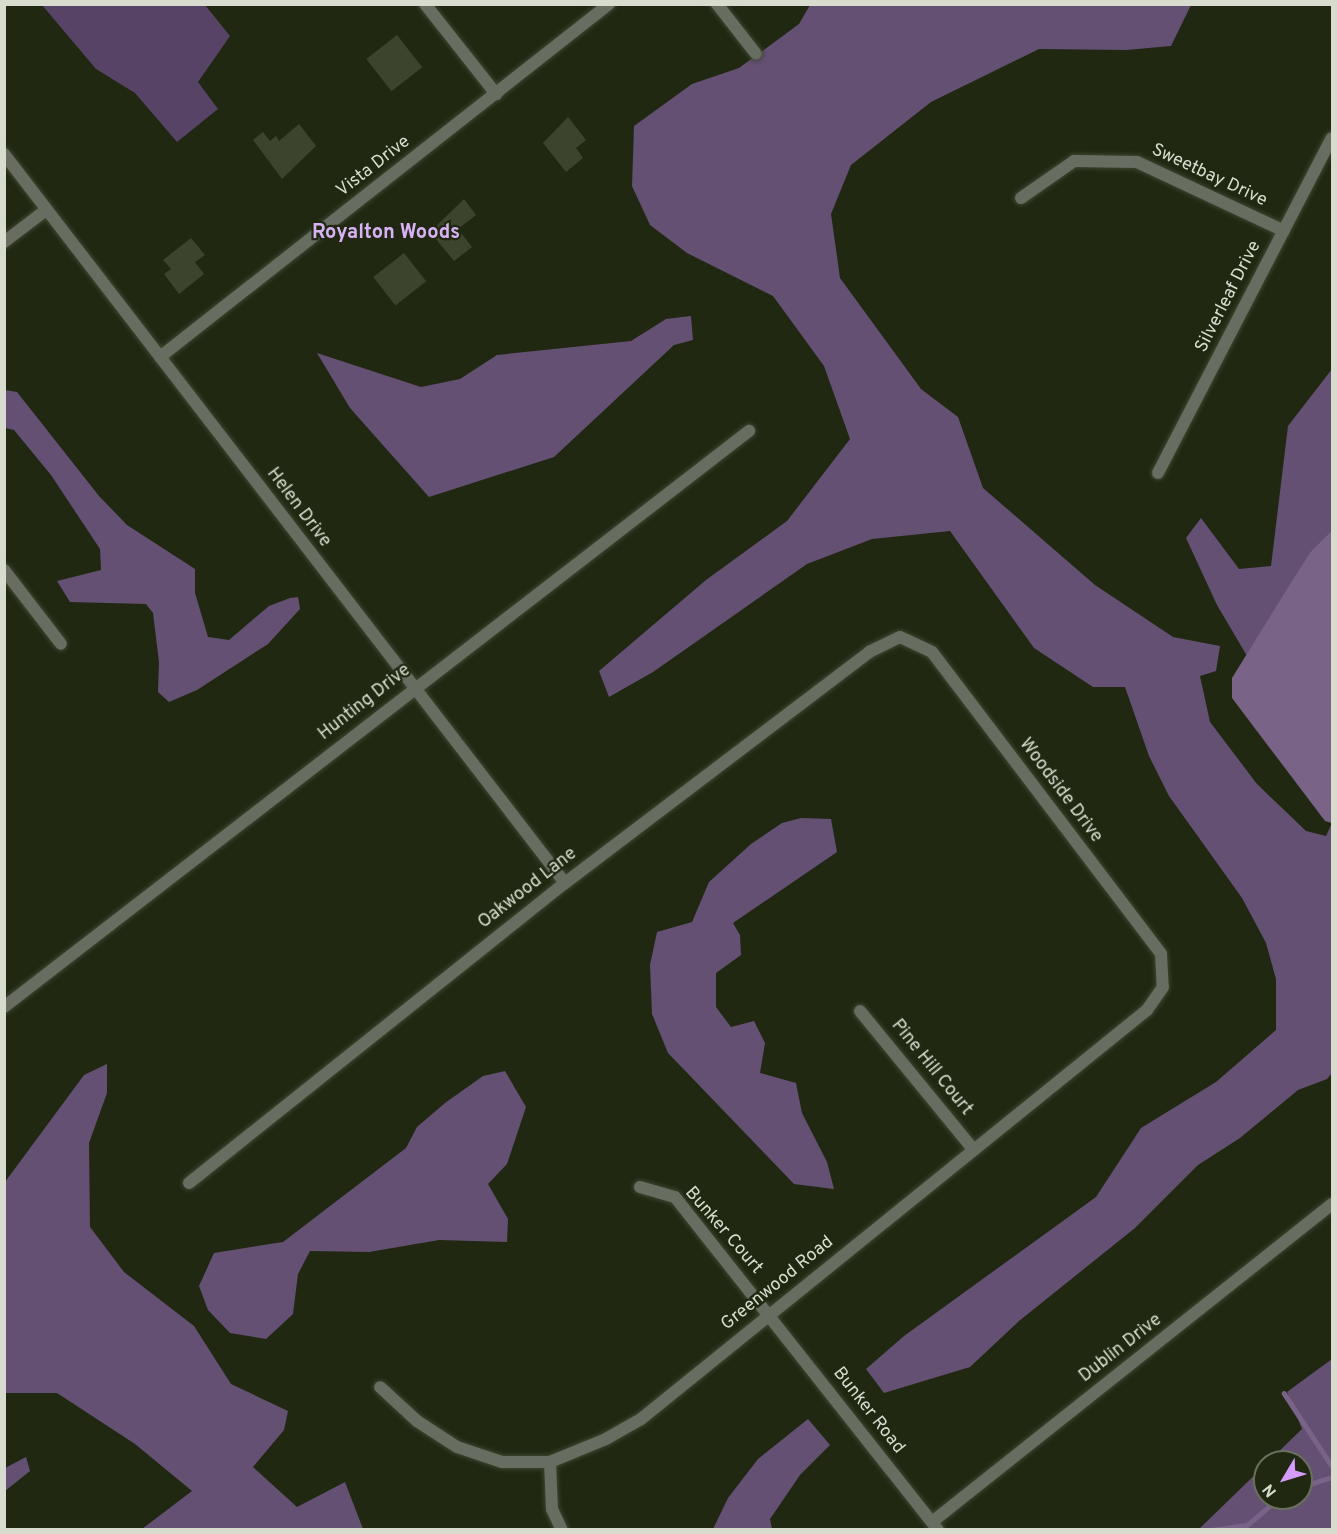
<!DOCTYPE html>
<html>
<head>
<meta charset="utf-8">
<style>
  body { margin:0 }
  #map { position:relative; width:1337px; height:1534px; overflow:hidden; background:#202812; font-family:Overpass,sans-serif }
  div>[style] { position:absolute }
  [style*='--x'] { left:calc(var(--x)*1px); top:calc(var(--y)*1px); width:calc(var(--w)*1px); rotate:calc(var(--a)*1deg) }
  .green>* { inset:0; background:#574365 }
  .forest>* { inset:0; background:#645073 }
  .water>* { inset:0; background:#796488 }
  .stream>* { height:4.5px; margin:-2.25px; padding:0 2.25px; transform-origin:2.25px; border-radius:2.25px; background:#796488 }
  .building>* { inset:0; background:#3c442d; transform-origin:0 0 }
  .roads { filter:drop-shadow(0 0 2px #3d4530) drop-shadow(0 0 2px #3d4530) }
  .street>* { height:12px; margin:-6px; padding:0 6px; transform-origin:6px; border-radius:6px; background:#686d62 }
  span { translate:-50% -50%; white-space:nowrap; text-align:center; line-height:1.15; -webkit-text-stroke:4.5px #202812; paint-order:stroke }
  .street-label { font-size:18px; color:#d7dcce }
  .neighbourhood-label { font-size:20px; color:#d8b2f4; font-weight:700 }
  .frame { position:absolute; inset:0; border:6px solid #d7dcce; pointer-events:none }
  .north { position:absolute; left:1253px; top:1450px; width:60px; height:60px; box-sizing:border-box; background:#202812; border:2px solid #69705d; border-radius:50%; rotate:232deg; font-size:16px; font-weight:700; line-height:24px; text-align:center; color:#d7dcce }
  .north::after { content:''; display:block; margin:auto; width:21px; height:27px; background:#d49cfc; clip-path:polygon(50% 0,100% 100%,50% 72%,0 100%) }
</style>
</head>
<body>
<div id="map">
  <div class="green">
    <i style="clip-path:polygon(42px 5px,205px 5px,230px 36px,198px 82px,218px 109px,177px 142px,135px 93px,96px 69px)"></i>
  </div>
  <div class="forest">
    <i style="clip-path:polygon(810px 5px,1191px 5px,1171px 46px,1126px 50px,1039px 49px,931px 102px,851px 165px,831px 214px,840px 278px,921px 389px,958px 417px,983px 488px,1095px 585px,1173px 637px,1220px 646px,1216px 671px,1200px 676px,1210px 722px,1257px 784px,1306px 831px,1326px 836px,1332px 823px,1332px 1073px,1327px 1079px,1298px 1090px,1240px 1138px,1198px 1165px,1135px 1228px,1019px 1321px,970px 1367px,884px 1393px,866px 1369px,904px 1336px,1096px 1197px,1141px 1128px,1216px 1082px,1276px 1030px,1276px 979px,1266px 943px,1242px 898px,1169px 796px,1149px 756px,1125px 687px,1093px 687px,1034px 648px,950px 531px,872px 539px,807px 564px,653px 672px,609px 697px,599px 671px,706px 580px,787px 521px,850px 439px,824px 366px,773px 296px,687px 253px,650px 225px,632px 186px,634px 126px,692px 84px,739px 68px,799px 24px)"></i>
    <i style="clip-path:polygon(691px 316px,693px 340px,674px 345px,554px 457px,429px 497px,350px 408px,317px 353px,421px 387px,460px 379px,497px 355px,631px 341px,666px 319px)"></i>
    <i style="clip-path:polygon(1332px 369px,1332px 530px,1310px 552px,1247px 656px,1217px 605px,1186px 538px,1201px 518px,1239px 569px,1271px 566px,1288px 426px)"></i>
    <i style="clip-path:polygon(5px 390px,17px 392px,99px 496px,127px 525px,195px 569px,195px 593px,208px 637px,229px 640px,269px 606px,290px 598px,298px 597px,300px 609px,268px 644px,197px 690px,169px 702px,158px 692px,159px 662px,153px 613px,146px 604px,70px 602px,57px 581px,101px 570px,100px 549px,51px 475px,14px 430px,5px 428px)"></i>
    <i style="clip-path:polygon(801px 818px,831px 819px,837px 852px,733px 923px,740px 935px,741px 955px,716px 973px,716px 1007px,731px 1027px,754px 1021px,765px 1043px,760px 1073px,796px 1083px,802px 1113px,827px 1162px,834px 1189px,794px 1184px,668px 1053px,652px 1014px,650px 965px,657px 932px,692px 922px,709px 882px,751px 844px,782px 823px)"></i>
    <i style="clip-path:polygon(107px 1064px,107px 1093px,89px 1143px,90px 1227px,124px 1272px,194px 1326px,231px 1384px,288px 1411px,284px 1430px,253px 1467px,297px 1507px,345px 1482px,363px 1529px,142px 1529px,192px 1491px,135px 1444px,57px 1393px,5px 1393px,5px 1182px,84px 1075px)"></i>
    <i style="clip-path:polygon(505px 1071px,526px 1107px,507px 1164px,488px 1184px,508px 1219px,507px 1242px,439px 1240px,369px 1252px,310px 1251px,298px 1274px,293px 1314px,266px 1339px,230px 1333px,208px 1310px,199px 1286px,214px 1253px,283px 1242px,406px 1148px,417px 1127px,445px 1103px,483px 1076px)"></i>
    <i style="clip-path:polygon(1332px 1359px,1332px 1529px,1199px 1529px,1265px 1465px,1265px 1498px,1301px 1498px,1301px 1462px,1268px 1462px,1302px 1429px,1287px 1392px)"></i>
    <i style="clip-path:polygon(808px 1419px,830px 1445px,800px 1475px,770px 1519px,772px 1529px,713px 1529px,728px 1498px,758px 1459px)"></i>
    <i style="clip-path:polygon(26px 1457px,30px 1471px,5px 1491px,5px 1468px)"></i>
  </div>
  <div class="water">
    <i style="clip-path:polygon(1332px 530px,1332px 823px,1325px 821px,1232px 698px,1232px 678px,1310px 552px)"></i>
  </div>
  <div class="stream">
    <i style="--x:1284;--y:1393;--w:87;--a:56.7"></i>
    <i style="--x:1301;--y:1487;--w:33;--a:-18"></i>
    <i style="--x:1211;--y:1530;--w:36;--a:-8"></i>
    <i style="--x:1247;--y:1525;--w:42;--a:-40.2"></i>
  </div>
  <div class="building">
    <i style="left:397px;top:35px;width:41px;height:39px;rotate:52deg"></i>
    <i style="clip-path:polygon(568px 117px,586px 140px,576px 148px,583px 158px,566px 172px,543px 143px)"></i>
    <i style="clip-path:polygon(299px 124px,316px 146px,282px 179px,253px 140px,263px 132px,270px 141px,276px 136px,279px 141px)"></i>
    <i style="clip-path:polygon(464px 199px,476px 215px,458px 229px,472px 247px,454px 261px,430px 232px)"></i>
    <i style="clip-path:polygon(191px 238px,205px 255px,195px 262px,204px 274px,179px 294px,164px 274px,171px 269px,163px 260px)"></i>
    <i style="left:404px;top:253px;width:36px;height:39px;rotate:52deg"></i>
  </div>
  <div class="roads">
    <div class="street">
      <i style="--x:425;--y:4;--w:115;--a:51.7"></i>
      <i style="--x:717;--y:4;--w:63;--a:52"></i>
      <i style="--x:4;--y:154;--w:920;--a:52.42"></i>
      <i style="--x:1021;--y:198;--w:65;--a:-34.9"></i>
      <i style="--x:1074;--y:161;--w:63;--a:0.9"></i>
      <i style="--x:1137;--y:162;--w:162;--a:25.1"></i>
      <i style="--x:4;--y:242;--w:53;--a:-37.3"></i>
      <i style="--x:160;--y:357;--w:571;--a:-38.17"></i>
      <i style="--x:1158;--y:473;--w:377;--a:-62.6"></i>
      <i style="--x:4;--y:570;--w:93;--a:52.4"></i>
      <i style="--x:4;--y:1007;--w:942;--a:-37.71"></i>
      <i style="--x:860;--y:1011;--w:178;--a:50.7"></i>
      <i style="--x:189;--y:1183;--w:481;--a:-38.6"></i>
      <i style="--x:565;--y:883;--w:382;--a:-37.2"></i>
      <i style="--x:869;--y:652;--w:34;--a:-26"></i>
      <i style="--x:900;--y:637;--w:35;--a:25"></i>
      <i style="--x:932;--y:652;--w:379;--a:52.8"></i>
      <i style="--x:1161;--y:954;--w:33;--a:87"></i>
      <i style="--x:1163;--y:987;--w:28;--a:125"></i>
      <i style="--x:1147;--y:1010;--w:651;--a:141.05"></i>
      <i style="--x:641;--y:1419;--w:40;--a:150.3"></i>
      <i style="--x:606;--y:1439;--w:61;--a:157.7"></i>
      <i style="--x:550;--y:1462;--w:48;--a:180"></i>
      <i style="--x:502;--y:1462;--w:47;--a:-161.6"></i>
      <i style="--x:457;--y:1447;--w:48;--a:-147"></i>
      <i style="--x:417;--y:1421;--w:50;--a:-137.4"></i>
      <i style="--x:640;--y:1187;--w:36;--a:16"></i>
      <i style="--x:675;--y:1197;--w:424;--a:51.7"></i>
      <i style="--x:550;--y:1462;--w:47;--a:87.6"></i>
      <i style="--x:552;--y:1509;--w:23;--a:65"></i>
      <i style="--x:932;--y:1522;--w:511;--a:-38.48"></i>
    </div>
  </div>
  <div class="street-label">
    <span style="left:374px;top:167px;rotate:-38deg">Vista Drive</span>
    <span style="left:1209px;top:176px;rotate:25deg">Sweetbay Drive</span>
    <span style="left:1229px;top:297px;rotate:-63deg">Silverleaf Drive</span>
    <span style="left:298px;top:508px;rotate:53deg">Helen Drive</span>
    <span style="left:365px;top:703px;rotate:-38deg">Hunting Drive</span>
    <span style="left:1060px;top:791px;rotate:53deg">Woodside Drive</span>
    <span style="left:528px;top:889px;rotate:-38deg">Oakwood Lane</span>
    <span style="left:931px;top:1068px;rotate:51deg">Pine Hill Court</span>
    <span style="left:723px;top:1231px;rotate:49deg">Bunker Court</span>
    <span style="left:778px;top:1284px;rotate:-39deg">Greenwood Road</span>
    <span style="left:1121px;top:1349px;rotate:-38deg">Dublin Drive</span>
    <span style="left:868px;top:1411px;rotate:52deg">Bunker Road</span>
  </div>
  <div class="neighbourhood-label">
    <span style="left:386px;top:233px">Royalton Woods</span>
  </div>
  <div class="frame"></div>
  <div class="north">N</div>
</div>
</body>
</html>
